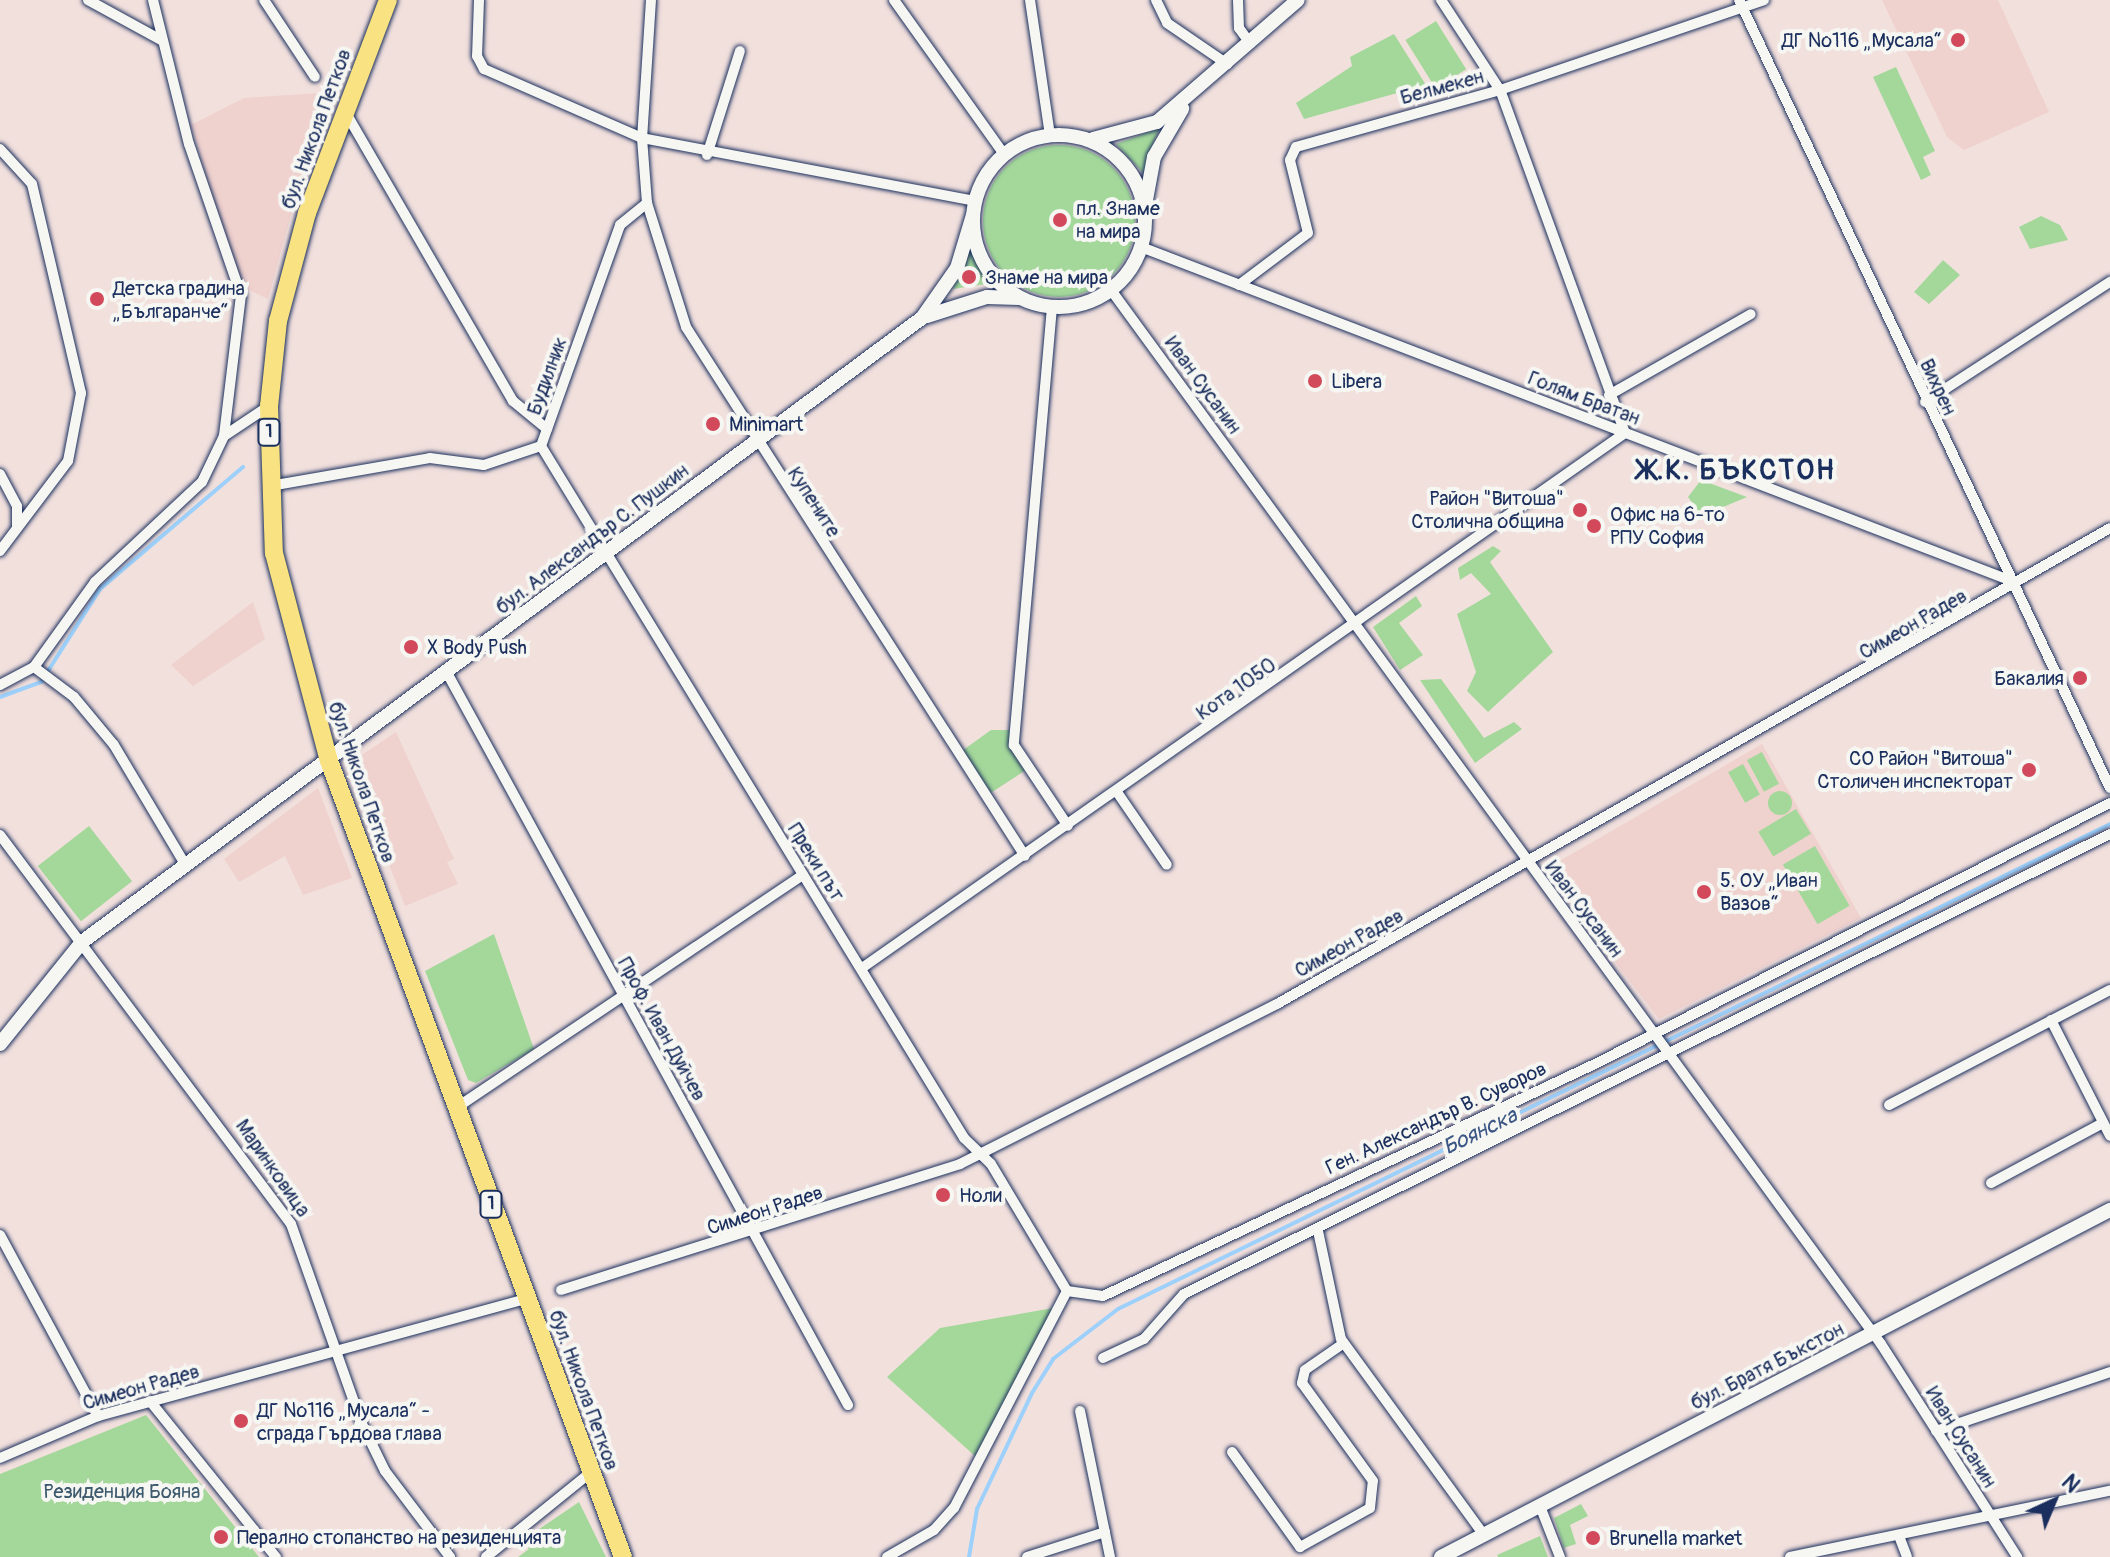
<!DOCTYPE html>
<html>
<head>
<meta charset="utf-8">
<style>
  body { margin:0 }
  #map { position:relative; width:2110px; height:1557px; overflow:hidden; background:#f2e0dd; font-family:Pangolin,sans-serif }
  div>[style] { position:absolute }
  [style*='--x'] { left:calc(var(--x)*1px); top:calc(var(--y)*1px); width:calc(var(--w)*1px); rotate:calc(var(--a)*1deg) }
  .built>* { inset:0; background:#efd1ce }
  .green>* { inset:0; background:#a4d89b; transform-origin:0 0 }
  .round { border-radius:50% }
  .stream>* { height:4px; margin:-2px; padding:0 2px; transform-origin:2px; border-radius:2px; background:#9dd0fa }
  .roads { filter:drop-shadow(0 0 2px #1b2f5e) drop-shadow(0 0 2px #1b2f5e) }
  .street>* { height:10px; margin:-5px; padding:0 5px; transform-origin:5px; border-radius:5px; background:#f6f6f2 }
  .secondary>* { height:14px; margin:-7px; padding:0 7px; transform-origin:7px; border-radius:7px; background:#f6f6f2 }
  .secondary>.ring { margin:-7px; padding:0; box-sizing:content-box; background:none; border:14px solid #f6f6f2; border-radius:50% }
  .highway>* { height:18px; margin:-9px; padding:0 9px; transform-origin:9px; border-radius:9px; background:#f8e281 }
  .dots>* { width:22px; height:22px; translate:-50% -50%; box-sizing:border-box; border:4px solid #f6f6f2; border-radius:50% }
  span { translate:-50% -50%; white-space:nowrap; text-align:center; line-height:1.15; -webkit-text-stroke:8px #f6f6f2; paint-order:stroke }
  .shield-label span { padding:2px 6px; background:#f6f6f2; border:2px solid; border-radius:6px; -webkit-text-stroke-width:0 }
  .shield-label { font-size:18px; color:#1b2f5e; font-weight:700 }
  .poi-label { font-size:20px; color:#1b2f5e }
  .right { translate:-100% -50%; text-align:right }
  .left { translate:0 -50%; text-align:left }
  .street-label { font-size:20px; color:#1b2f5e }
  .park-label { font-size:20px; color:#3d596d }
  .water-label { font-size:22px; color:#3c5785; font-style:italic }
  .district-label { font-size:28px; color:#1b2f5e; font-weight:700; letter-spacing:2px }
  .north { position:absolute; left:2014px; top:1461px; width:80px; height:80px; -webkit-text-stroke:6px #f6f6f2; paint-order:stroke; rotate:44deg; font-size:22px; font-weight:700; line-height:32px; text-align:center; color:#1b2f5e }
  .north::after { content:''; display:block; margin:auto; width:28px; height:36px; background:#1b2f5e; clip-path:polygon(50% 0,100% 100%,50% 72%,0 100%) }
</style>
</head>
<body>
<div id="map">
  <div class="built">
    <i style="clip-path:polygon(1882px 0,1998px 0,2049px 112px,1964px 150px,1947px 137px)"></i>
    <i style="clip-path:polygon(337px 92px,299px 186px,268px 299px,245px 288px,230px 254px,191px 125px,244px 98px)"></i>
    <i style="clip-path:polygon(253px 602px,265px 639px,193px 686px,171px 665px)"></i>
    <i style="clip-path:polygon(396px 732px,454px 859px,447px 862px,458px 884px,405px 906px,350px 763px)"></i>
    <i style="clip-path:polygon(1762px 744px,1861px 918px,1659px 1019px,1544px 870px)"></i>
    <i style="clip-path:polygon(318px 788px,352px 878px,303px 895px,285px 856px,239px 882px,224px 859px)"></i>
  </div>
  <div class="green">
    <i style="left:1436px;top:21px;width:57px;height:36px;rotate:58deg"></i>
    <i style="clip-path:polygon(1394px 34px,1426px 85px,1304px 119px,1296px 103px,1352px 66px,1350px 57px)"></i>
    <i style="clip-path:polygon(1896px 67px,1935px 151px,1923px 157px,1931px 175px,1921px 180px,1873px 77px)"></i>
    <i style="clip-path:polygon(1160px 128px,1151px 148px,1144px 174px,1116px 144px)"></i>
    <i class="round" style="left:983px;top:145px;width:152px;height:152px"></i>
    <i style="clip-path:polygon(2041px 216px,2060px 225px,2068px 240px,2030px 249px,2019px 227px)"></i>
    <i style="clip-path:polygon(970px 246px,993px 283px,953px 289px)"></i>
    <i style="clip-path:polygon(1943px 260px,1960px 275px,1929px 304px,1914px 292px)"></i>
    <i style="clip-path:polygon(1701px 480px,1747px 497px,1702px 516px,1688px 497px)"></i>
    <i style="clip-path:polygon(1493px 546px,1501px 551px,1490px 562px,1553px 652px,1488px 712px,1467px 691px,1476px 672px,1457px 614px,1491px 594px,1471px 573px,1460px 580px,1458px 568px)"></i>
    <i style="clip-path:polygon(1416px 596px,1422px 606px,1399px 623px,1423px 655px,1400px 670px,1373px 627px)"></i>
    <i style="clip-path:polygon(1441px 679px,1484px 738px,1514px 722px,1522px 729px,1475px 763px,1420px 680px)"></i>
    <i style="clip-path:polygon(991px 730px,1015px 730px,1014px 745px,1029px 768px,986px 796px,959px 753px)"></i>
    <i style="left:1762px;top:752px;width:36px;height:17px;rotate:62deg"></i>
    <i style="left:1743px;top:764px;width:35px;height:17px;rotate:61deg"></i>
    <i class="round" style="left:1768px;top:791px;width:24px;height:24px"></i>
    <i style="left:1796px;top:809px;width:29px;height:44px;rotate:59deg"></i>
    <i style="left:89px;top:826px;width:70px;height:65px;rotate:52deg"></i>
    <i style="left:1815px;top:846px;width:69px;height:37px;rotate:60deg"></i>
    <i style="clip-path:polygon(494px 934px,534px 1049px,476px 1083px,468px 1080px,425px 971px)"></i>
    <i style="clip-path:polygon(1053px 1308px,976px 1457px,887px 1377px,940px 1328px)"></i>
    <i style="clip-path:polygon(146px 1415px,259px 1557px,0 1557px,0 1474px)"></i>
    <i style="clip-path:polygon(579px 1502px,606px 1557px,518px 1557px,529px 1549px,523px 1540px)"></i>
    <i style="clip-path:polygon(1581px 1504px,1588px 1516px,1570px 1525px,1576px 1544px,1564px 1548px,1554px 1518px)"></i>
    <i style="clip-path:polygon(1540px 1536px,1548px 1557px,1498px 1557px,1497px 1555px)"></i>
  </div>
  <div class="stream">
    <i style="--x:0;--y:697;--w:44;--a:-20.1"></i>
    <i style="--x:41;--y:682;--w:110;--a:-57.6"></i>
    <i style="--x:100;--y:589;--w:188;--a:-40.5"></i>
    <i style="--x:969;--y:1557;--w:49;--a:-80.5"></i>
    <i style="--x:977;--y:1509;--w:128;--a:-64.6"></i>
    <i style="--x:1032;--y:1393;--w:40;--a:-58"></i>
    <i style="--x:1053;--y:1359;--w:82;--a:-37.6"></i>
    <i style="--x:1118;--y:1309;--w:1104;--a:-26.05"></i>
  </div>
  <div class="roads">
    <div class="street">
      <i style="--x:88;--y:0;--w:83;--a:28.7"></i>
      <i style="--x:153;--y:0;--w:148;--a:76"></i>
      <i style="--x:189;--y:144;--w:160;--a:71"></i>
      <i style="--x:241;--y:295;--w:142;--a:96.9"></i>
      <i style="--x:264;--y:0;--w:92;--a:56.5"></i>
      <i style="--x:479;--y:0;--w:56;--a:92"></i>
      <i style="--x:477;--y:56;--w:15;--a:62"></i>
      <i style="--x:484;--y:69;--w:172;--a:23.6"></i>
      <i style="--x:642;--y:138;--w:339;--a:10.7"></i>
      <i style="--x:651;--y:0;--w:138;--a:93.7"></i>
      <i style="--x:642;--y:138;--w:65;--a:85.6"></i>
      <i style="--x:647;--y:203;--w:130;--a:72.5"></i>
      <i style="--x:686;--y:327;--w:628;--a:57.35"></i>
      <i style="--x:894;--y:0;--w:189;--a:54.5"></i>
      <i style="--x:1030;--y:0;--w:136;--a:81.6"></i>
      <i style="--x:1156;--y:0;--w:25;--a:64"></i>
      <i style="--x:1167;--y:23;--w:73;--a:34.3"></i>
      <i style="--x:1238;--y:0;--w:28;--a:88"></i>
      <i style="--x:1239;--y:28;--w:19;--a:54"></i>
      <i style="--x:1739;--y:0;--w:871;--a:64.79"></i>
      <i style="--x:346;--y:113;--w:333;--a:59.9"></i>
      <i style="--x:513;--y:401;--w:44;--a:39.5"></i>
      <i style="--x:0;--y:149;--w:47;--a:47.6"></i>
      <i style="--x:32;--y:184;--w:215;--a:76.8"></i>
      <i style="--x:81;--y:393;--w:69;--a:100.8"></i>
      <i style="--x:68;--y:461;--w:113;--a:127.1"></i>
      <i style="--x:707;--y:155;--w:109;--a:-72.4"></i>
      <i style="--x:1141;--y:247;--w:935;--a:20.99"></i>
      <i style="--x:1239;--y:285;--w:86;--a:-37"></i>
      <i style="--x:1308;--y:233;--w:75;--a:-103.9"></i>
      <i style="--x:1290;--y:160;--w:14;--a:-65"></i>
      <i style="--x:1296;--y:147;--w:212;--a:-15.6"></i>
      <i style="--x:1500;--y:90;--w:279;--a:-18.8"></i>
      <i style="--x:1111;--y:290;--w:1305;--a:53.85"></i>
      <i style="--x:1881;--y:1344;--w:253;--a:57.4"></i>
      <i style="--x:1052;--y:307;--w:440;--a:95"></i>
      <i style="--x:1014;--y:745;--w:97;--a:56.3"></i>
      <i style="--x:1609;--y:395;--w:163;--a:-29.7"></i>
      <i style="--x:1925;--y:402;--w:221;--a:-33"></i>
      <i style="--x:541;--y:446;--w:811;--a:58.56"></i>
      <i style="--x:964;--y:1138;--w:37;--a:44"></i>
      <i style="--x:991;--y:1164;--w:148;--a:59.1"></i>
      <i style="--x:0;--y:474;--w:36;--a:62"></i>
      <i style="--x:17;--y:506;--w:20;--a:90"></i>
      <i style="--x:270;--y:486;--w:162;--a:-9.9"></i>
      <i style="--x:430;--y:458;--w:54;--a:7.4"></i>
      <i style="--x:484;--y:465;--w:60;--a:-18.4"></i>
      <i style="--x:541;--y:446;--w:235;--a:-70.3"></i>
      <i style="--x:620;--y:225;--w:35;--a:-39"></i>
      <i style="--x:34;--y:667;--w:50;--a:36.9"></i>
      <i style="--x:74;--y:697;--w:62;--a:50.2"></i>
      <i style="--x:114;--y:745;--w:139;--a:59.2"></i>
      <i style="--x:446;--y:671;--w:837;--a:61.29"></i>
      <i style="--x:0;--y:685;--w:38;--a:-28"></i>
      <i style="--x:34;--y:667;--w:105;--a:-54.3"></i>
      <i style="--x:95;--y:582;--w:146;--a:-43.1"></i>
      <i style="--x:202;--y:482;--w:51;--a:-64.4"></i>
      <i style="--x:224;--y:436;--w:54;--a:-33.7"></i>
      <i style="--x:1117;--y:792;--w:88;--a:55.6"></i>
      <i style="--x:0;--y:835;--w:486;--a:53.2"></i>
      <i style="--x:291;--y:1224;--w:212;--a:70.5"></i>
      <i style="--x:362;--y:1424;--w:52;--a:63.9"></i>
      <i style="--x:385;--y:1471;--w:108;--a:52.9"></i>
      <i style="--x:862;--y:968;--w:932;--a:-35.04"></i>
      <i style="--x:1625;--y:433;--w:365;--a:-110"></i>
      <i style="--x:1500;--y:90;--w:108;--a:-123.2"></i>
      <i style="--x:2051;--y:1020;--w:130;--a:63"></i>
      <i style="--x:1889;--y:1105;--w:249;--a:-27.5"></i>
      <i style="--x:456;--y:1108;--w:418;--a:-33.9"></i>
      <i style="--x:1991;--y:1183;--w:127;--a:-28.2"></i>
      <i style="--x:1318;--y:1231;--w:110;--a:78"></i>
      <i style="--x:1341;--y:1339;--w:243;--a:53.9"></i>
      <i style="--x:0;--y:1235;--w:206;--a:61.6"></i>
      <i style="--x:561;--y:1290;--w:418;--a:-17.5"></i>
      <i style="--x:960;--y:1164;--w:355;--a:-26.8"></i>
      <i style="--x:1277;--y:1004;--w:959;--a:-29.74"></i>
      <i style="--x:1067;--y:1291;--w:36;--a:8"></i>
      <i style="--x:1103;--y:1296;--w:544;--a:-25.25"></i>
      <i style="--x:1595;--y:1064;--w:577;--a:-26.88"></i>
      <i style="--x:1103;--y:1358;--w:45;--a:-24.9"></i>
      <i style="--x:1144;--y:1339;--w:60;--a:-48.4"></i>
      <i style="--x:1184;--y:1294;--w:1034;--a:-26.42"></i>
      <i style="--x:150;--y:1401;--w:201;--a:51.1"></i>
      <i style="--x:1080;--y:1411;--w:149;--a:78.4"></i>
      <i style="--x:1936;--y:1431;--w:184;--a:-18.7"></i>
      <i style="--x:1232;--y:1452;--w:117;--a:54.4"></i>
      <i style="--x:1300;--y:1547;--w:80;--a:-29.1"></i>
      <i style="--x:1370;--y:1508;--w:27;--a:-84"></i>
      <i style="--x:1373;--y:1481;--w:121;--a:-125.9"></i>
      <i style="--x:1302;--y:1383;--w:13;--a:-77"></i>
      <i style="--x:1305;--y:1370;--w:47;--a:-34.7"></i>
      <i style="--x:0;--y:1458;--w:107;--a:-23.2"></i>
      <i style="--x:98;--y:1416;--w:445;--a:-15.3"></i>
      <i style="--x:1540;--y:1506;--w:55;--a:68.6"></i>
      <i style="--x:1899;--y:1536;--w:22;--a:69"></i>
      <i style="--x:486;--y:1557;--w:135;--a:-39"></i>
      <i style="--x:887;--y:1557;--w:54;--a:-29.9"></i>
      <i style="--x:934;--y:1530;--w:30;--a:-48"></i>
      <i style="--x:954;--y:1508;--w:245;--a:-62.5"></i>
      <i style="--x:1027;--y:1557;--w:82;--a:-17.8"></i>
      <i style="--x:1790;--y:1557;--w:327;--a:-11.7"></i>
    </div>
    <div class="secondary">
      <i class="ring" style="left:973px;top:135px;width:158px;height:158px"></i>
      <i style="--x:1093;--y:139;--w:66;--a:-14.9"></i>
      <i style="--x:1157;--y:122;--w:186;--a:-40.9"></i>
      <i style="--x:1146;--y:200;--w:44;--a:-79.5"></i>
      <i style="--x:1154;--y:157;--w:56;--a:-59.7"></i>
      <i style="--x:927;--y:316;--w:63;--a:-17.6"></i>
      <i style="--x:987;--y:297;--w:32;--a:2"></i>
      <i style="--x:0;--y:1044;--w:131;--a:-51.2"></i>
      <i style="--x:82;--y:942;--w:1046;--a:-36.61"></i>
      <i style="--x:922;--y:318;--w:61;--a:-55"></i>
      <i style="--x:957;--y:268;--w:55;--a:-73.2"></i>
      <i style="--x:1441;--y:1557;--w:754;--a:-27.42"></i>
    </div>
    <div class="highway">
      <i style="--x:388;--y:0;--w:228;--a:110.8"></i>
      <i style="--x:307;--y:213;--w:112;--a:105"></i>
      <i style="--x:278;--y:321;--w:85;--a:96"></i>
      <i style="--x:269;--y:406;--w:147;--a:88.1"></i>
      <i style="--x:274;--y:553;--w:212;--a:75.2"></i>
      <i style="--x:328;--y:758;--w:852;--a:69.74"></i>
    </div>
  </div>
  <div class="dots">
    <i style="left:1958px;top:40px;background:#d1495b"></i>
    <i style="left:1060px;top:220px;background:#d1495b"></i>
    <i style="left:969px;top:277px;background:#d1495b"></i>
    <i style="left:97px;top:299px;background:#d1495b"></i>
    <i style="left:1315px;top:381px;background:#d1495b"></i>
    <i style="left:713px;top:424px;background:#d1495b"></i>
    <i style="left:1580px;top:510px;background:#d1495b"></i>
    <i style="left:1594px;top:526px;background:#d1495b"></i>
    <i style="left:411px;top:647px;background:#d1495b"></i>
    <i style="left:2080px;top:678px;background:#d1495b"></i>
    <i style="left:2029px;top:770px;background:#d1495b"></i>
    <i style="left:1704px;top:892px;background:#d1495b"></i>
    <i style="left:943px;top:1195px;background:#d1495b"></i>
    <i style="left:241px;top:1421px;background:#d1495b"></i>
    <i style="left:221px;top:1537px;background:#d1495b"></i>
    <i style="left:1593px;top:1538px;background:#d1495b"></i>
  </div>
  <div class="shield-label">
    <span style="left:269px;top:432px">1</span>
    <span style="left:491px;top:1204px">1</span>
  </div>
  <div class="poi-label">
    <span class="right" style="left:1942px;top:40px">ДГ №116 „Мусала“</span>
    <span class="left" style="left:1076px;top:220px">пл. Знаме<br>на мира</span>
    <span class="left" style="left:985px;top:277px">Знаме на мира</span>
    <span class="left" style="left:113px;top:300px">Детска градина<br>„Българанче“</span>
    <span class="left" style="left:1331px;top:381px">Libera</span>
    <span class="left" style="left:729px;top:424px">Minimart</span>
    <span class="right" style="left:1564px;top:510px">Район "Витоша"<br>Столична община</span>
    <span class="left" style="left:1610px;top:526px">Офис на 6-то<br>РПУ София</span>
    <span class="left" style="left:427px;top:647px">X Body Push</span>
    <span class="right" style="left:2064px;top:678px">Бакалия</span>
    <span class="right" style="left:2013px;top:770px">СО Район "Витоша"<br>Столичен инспекторат</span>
    <span class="left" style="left:1720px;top:892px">5. ОУ „Иван<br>Вазов“</span>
    <span class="left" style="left:959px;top:1195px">Ноли</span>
    <span class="left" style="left:257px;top:1422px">ДГ №116 „Мусала“ -<br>сграда Гърдова глава</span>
    <span class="left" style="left:237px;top:1537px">Перално стопанство на резиденцията</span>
    <span class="left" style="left:1609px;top:1538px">Brunella market</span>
  </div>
  <div class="street-label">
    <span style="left:1442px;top:87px;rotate:-15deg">Белмекен</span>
    <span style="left:316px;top:129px;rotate:-70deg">бул. Никола Петков</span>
    <span style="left:547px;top:376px;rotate:-70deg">Будилник</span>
    <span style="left:1203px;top:385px;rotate:54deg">Иван Сусанин</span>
    <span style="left:1938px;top:387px;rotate:65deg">Вихрен</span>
    <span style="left:1584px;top:398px;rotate:21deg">Голям Братан</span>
    <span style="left:814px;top:502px;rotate:57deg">Купените</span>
    <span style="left:592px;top:539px;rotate:-37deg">бул. Александър С. Пушкин</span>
    <span style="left:1913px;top:624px;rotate:-30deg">Симеон Радев</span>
    <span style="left:1236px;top:689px;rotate:-35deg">Кота 1050</span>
    <span style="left:362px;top:782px;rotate:71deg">бул. Никола Петков</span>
    <span style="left:816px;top:862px;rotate:58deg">Преки път</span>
    <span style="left:1584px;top:909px;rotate:53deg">Иван Сусанин</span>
    <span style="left:1349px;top:943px;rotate:-29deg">Симеон Радев</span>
    <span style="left:662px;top:1029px;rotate:61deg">Проф. Иван Дуйчев</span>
    <span style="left:1436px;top:1118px;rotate:-25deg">Ген. Александър В. Суворов</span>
    <span style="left:273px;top:1168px;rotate:55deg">Маринковица</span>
    <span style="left:765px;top:1210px;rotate:-18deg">Симеон Радев</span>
    <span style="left:1767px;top:1366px;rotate:-27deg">бул. Братя Бъкстон</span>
    <span style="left:141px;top:1387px;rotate:-16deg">Симеон Радев</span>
    <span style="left:584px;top:1390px;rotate:70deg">бул. Никола Петков</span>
    <span style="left:1961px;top:1437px;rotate:58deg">Иван Сусанин</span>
  </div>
  <div class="park-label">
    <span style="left:122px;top:1491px">Резиденция Бояна</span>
  </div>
  <div class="water-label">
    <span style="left:1480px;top:1132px;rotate:-26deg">Боянска</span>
  </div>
  <div class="district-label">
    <span style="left:1737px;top:471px">Ж.К. БЪКСТОН</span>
  </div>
  <div class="north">N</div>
</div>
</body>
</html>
